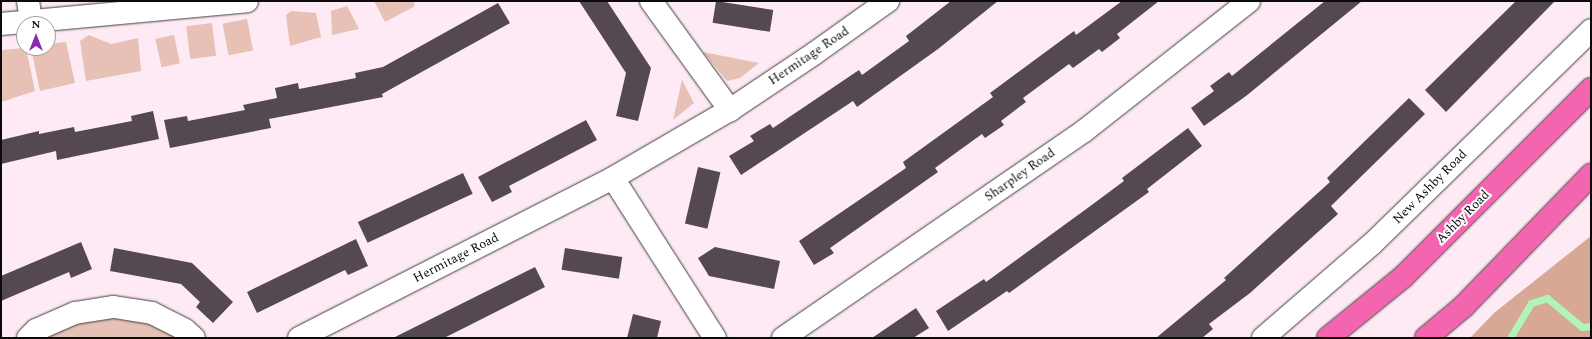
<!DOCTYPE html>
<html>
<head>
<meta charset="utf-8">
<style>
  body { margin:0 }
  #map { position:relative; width:1592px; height:339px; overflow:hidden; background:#feeaf4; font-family:Spectral,serif }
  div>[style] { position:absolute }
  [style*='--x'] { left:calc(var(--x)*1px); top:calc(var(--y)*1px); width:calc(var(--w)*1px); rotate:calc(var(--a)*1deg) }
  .green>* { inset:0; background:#e7c0b6; transform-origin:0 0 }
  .forest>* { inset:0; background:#d7a896 }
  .stream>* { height:7px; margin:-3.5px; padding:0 3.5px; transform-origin:3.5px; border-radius:3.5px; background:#b1f3b8 }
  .building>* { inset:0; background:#544852; transform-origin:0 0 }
  .roads { filter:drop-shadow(0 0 1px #3e3e3e) drop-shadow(0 0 1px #3e3e3e) }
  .minor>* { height:22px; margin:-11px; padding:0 11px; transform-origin:11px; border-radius:11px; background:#fff }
  .major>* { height:22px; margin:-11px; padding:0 11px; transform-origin:11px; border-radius:11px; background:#f365ae }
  span { translate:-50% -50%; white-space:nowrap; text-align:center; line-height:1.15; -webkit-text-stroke:4px #fff; paint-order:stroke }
  .street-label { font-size:13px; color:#0b0b0b }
  .frame { position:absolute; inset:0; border:2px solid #0b0b0b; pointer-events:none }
  .north { position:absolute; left:16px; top:16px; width:40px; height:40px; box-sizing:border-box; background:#fff; border:1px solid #9d9d9d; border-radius:50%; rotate:0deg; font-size:11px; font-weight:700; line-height:16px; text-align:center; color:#0b0b0b }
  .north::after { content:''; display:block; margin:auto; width:14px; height:18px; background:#8929b5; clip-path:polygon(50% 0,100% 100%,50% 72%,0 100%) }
</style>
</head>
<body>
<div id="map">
  <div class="green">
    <i style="clip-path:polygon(374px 1px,413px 1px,415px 6px,385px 22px)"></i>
    <i style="clip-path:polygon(347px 6px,359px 29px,332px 35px,331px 11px)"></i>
    <i style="clip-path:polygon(291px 11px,316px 13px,321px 37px,290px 46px,286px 15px)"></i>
    <i style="left:247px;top:19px;width:32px;height:25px;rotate:79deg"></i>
    <i style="left:212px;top:23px;width:33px;height:26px;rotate:83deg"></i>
    <i style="clip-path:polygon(89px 35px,111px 44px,138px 38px,141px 71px,86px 81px,80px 41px)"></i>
    <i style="left:174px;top:35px;width:29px;height:19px;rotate:78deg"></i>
    <i style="clip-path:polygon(66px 42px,75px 83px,40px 91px,31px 48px,48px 48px,48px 44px)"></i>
    <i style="clip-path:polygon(26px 48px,35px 91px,1px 102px,1px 50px)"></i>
    <i style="clip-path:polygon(703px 52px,759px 63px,740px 78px,727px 81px)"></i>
    <i style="clip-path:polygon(682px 80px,694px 103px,673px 120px)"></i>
    <i style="clip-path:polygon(114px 307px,194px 338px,28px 338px)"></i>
  </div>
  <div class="forest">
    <i style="clip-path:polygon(1591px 236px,1591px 338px,1470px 338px,1494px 313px)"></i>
  </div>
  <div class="stream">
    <i style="--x:1510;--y:338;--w:41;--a:-59"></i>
    <i style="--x:1531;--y:303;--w:17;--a:-17"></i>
    <i style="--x:1547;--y:298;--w:45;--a:39.6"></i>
    <i style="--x:1582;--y:327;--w:9;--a:-6"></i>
  </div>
  <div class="building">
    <i style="clip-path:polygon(579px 1px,607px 1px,651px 68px,638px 121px,616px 116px,626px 73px)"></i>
    <i style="left:716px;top:1px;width:58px;height:22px;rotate:9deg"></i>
    <i style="clip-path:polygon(951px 1px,998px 1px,938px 49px,857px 107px,853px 101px,741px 175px,729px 156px,754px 141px,750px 136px,770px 124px,773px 128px,859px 70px,862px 75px,909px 41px,906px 36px)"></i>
    <i style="clip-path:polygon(1122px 1px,1159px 1px,1117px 34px,1120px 38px,1102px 52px,1099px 49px,1073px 68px,1069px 64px,1023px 98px,1026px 102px,1001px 121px,1004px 125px,985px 138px,982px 134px,935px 168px,938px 172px,830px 248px,834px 253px,814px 265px,799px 241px,906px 168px,903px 162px,993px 97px,990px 93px,1074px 31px,1076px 35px)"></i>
    <i style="clip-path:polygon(1325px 1px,1362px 1px,1246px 96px,1204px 126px,1191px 108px,1214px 91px,1210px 86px,1229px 72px,1232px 76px)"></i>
    <i style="clip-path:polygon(1516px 1px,1555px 1px,1446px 112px,1425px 90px)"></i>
    <i style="clip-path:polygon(498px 3px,510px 23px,382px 94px,383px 97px,269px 119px,271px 128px,170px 148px,164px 120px,187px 116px,188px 121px,245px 110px,243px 105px,277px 98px,275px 88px,298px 83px,299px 89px,356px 78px,355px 73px,383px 67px)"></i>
    <i style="clip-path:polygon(1409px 98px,1425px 114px,1331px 206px,1338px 214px,1250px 293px,1209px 324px,1213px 329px,1202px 338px,1156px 338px,1226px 280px,1224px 278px,1330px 182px,1327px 178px)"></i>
    <i style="clip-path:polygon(153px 111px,159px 139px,57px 160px,56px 151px,1px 164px,1px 140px,39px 131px,39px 134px,74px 127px,75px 132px,132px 121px,131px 116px)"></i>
    <i style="clip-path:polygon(586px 120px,597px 140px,509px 186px,512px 192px,492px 202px,478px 177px)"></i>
    <i style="clip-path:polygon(1188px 128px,1202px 146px,1147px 189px,1149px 192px,1009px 293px,1007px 291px,948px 331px,936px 311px,984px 279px,986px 282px,1089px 207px,1124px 181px,1122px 178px)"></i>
    <i style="left:698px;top:167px;width:23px;height:58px;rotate:13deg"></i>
    <i style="left:463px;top:173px;width:23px;height:116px;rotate:65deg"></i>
    <i style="clip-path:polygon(356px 239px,368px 266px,348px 275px,345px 270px,257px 313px,247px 292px)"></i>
    <i style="clip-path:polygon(81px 242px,92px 269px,71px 278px,69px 272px,1px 301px,1px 276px)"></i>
    <i style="clip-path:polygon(715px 247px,780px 261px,774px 289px,709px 276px,698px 258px)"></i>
    <i style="clip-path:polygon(114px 248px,192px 263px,233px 302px,213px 323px,196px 307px,200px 302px,181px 284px,110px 271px)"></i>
    <i style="left:565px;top:248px;width:58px;height:22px;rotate:9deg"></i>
    <i style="clip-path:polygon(535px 267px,545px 287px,468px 326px,444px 338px,393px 338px)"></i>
    <i style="clip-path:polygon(916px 308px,929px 328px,913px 338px,872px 338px)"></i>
    <i style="clip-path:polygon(633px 314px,661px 321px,657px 338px,627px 338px)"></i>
  </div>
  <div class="roads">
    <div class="minor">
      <i style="--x:28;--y:1;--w:19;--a:81"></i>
      <i style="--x:651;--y:1;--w:135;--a:54.1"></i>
      <i style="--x:1;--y:24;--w:247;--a:-5.3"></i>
      <i style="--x:613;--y:178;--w:190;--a:57.5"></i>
      <i style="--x:28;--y:338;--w:11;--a:-45"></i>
      <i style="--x:36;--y:330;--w:43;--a:-23.6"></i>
      <i style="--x:75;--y:313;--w:39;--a:-9"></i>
      <i style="--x:114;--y:307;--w:38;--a:9"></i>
      <i style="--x:152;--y:313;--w:37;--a:27"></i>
      <i style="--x:185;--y:330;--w:12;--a:42"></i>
      <i style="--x:299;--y:338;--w:352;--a:-27"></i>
      <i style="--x:613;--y:178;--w:135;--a:-30.2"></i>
      <i style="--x:730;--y:110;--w:102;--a:-33.8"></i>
      <i style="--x:815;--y:53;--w:90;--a:-35.5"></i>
      <i style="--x:783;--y:338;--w:365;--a:-34.5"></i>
      <i style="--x:1084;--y:131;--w:210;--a:-38.2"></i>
      <i style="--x:1263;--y:338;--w:144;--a:-40.8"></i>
      <i style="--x:1372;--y:244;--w:306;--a:-44.3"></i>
    </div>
    <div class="major">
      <i style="--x:1328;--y:338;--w:97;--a:-39.1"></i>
      <i style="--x:1403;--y:277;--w:266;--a:-45"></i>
      <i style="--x:1426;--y:338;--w:48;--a:-40"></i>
      <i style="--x:1463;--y:307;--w:184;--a:-45.9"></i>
    </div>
  </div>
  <div class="street-label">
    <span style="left:809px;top:56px;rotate:-34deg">Hermitage Road</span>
    <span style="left:1020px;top:175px;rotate:-35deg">Sharpley Road</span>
    <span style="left:1430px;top:187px;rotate:-45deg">New Ashby Road</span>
    <span style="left:1463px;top:217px;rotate:-45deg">Ashby Road</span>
    <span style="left:456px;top:258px;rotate:-27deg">Hermitage Road</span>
  </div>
  <div class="frame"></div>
  <div class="north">N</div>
</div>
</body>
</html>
